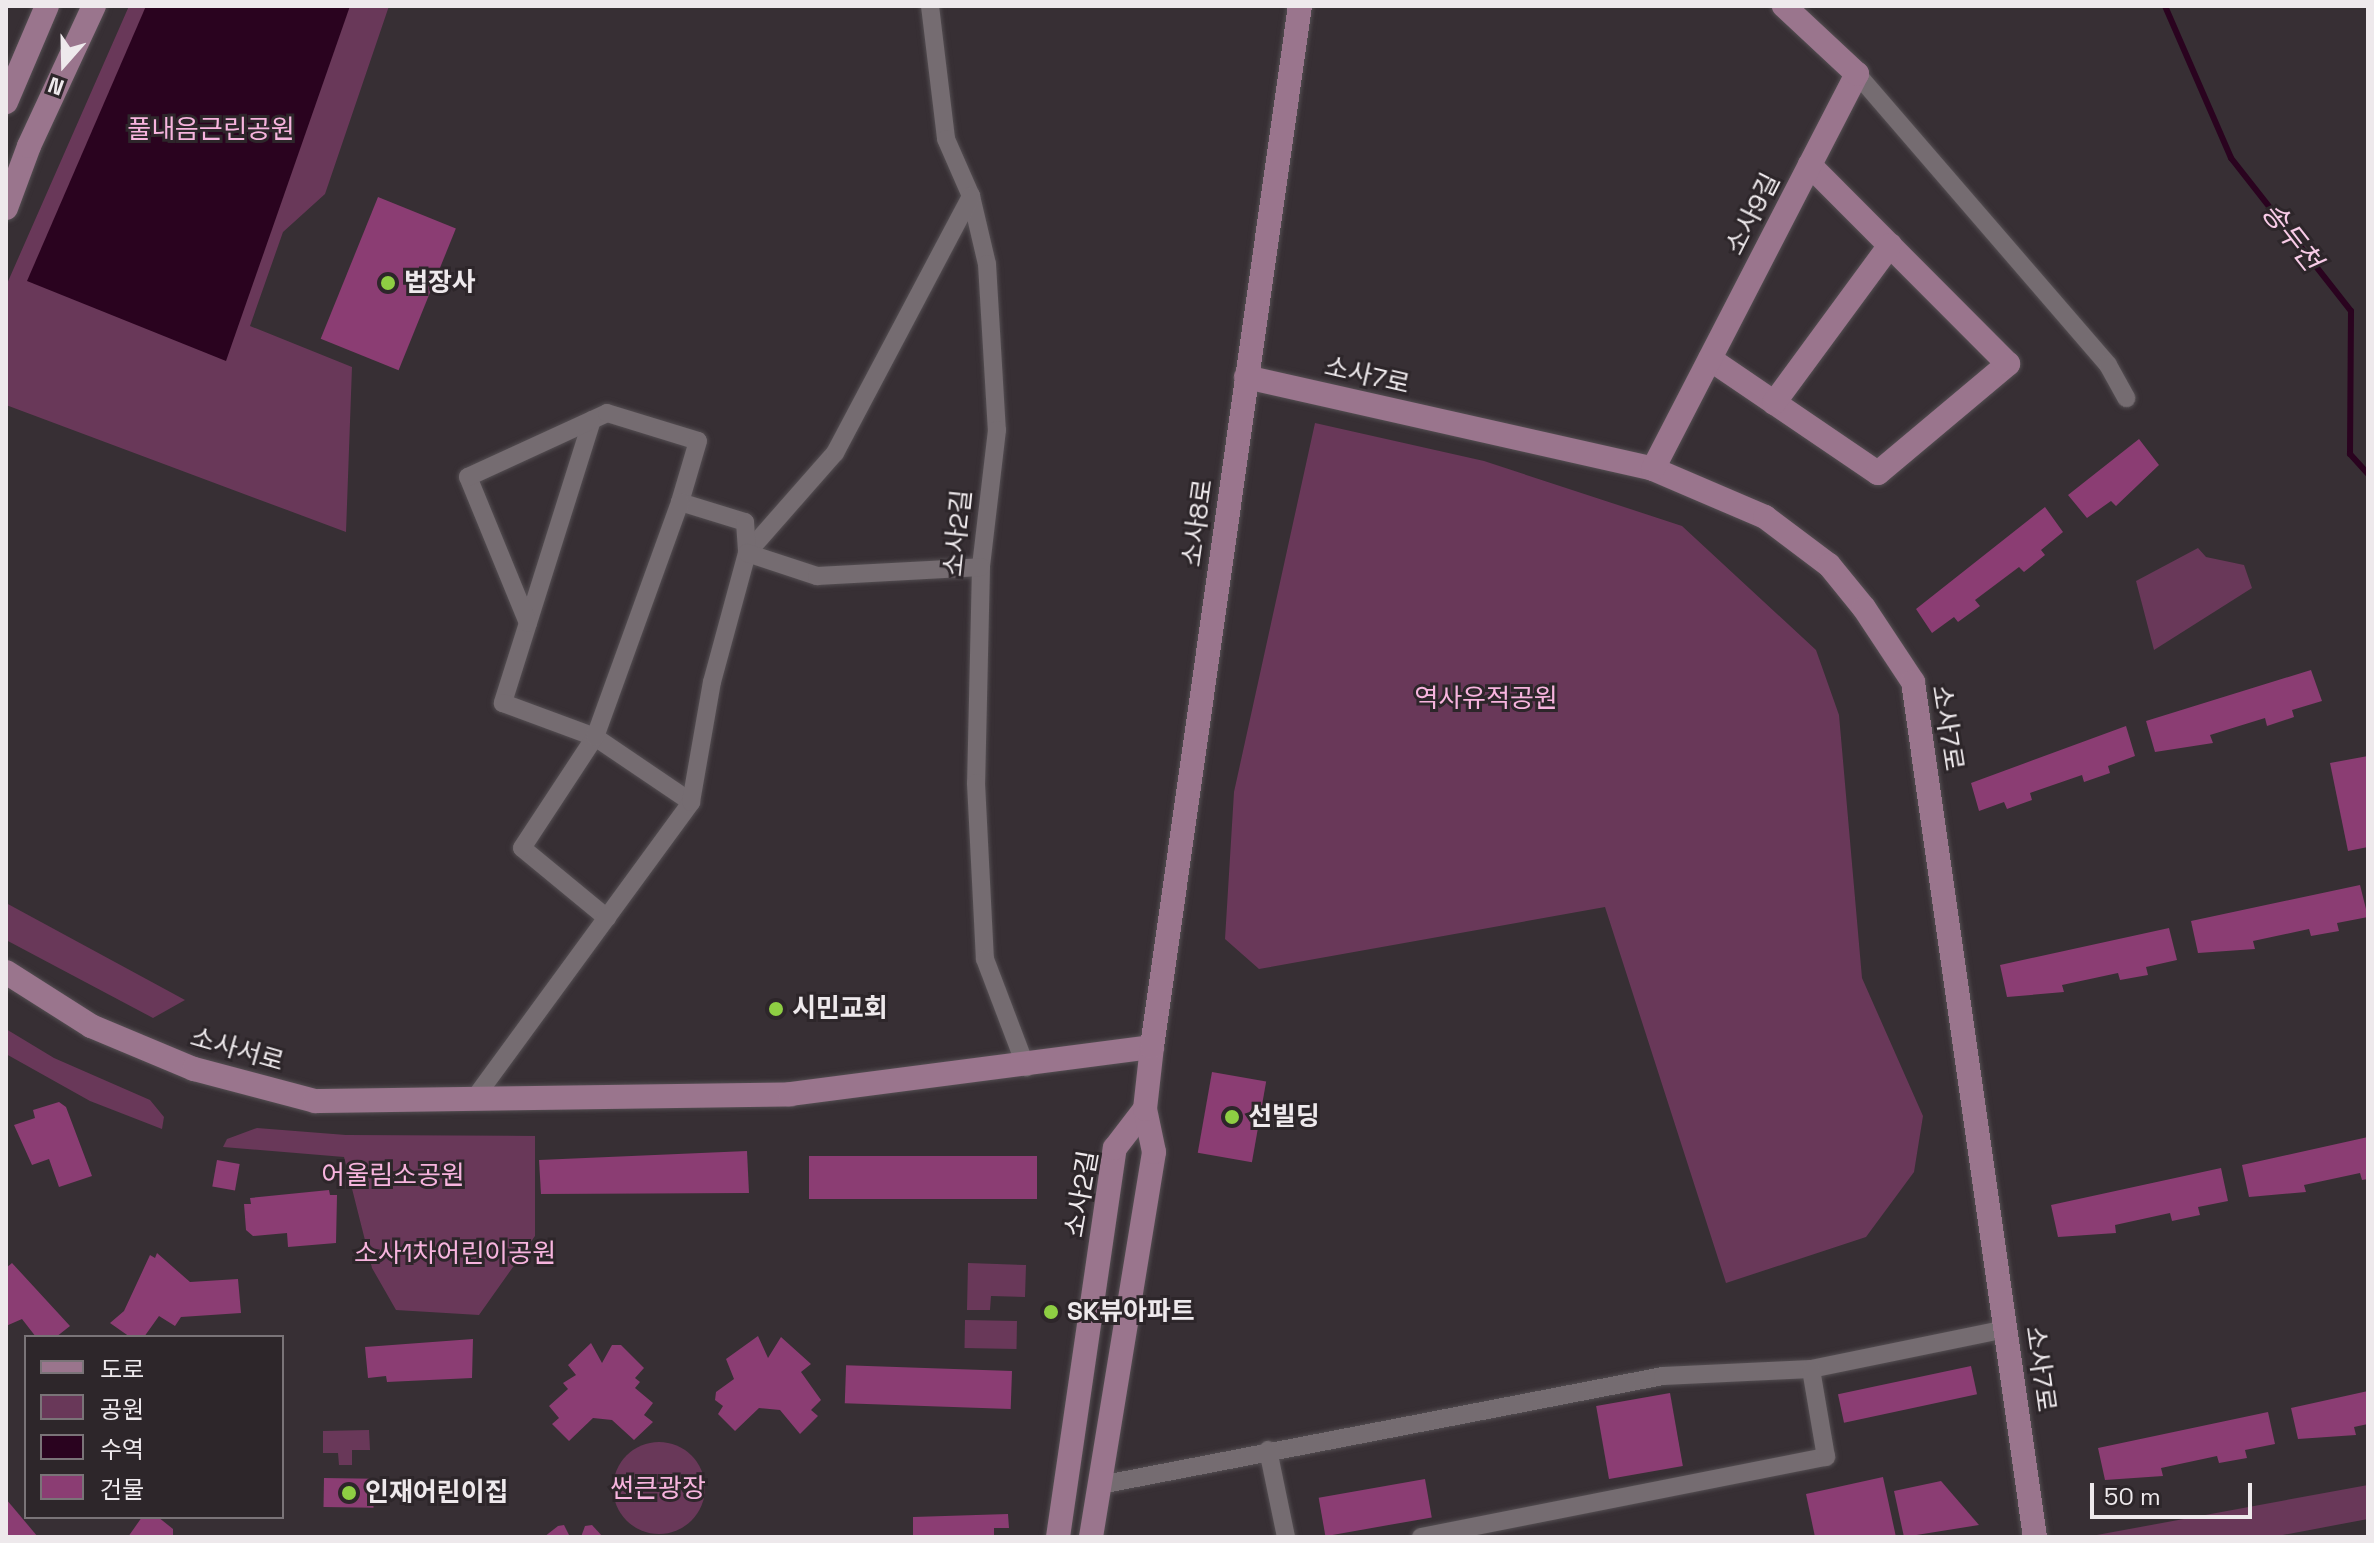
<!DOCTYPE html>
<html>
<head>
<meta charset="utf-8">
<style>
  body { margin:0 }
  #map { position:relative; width:2374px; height:1543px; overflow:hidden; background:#372f34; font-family:"Space Grotesk","Noto Sans KR",sans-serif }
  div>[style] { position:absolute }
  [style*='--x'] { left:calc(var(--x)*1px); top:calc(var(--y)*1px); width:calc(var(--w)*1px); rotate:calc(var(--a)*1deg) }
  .green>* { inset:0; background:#693859; transform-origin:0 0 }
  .round { border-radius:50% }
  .water>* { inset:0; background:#2a031f }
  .stream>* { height:6px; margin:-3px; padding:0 3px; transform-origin:3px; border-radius:3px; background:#2a031f }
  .building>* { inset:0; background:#8b3d73; transform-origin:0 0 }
  .roads { filter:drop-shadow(0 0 2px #544e52) drop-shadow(0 0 2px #544e52) }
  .street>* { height:18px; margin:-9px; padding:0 9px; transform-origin:9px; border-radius:9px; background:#756c71 }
  .secondary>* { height:24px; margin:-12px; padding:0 12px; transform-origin:12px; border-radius:12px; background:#9a758d }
  .dots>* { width:22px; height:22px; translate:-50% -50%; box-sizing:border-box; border:4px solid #2d262a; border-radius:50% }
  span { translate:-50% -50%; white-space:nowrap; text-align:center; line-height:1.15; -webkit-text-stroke:6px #2d262a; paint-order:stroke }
  .park-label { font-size:26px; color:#f7b4de }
  .street-label { font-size:26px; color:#eee9ec }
  .poi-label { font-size:26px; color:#eee9ec; font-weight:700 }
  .left { translate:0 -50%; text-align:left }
  .water-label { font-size:28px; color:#f8cbe7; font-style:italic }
  .frame { position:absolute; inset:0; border:8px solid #eee9ec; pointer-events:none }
  .legend { position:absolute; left:24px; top:1335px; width:260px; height:184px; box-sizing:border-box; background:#2d262a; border:2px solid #7a7478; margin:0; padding:10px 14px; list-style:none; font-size:24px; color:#eee9ec }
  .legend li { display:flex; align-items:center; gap:16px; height:40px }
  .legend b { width:40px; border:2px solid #7a7478 }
  .north { position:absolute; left:24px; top:24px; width:80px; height:80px; -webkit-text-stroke:6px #2d262a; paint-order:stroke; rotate:200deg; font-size:22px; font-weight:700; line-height:32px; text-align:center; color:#eee9ec }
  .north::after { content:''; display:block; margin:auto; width:28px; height:36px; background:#eee9ec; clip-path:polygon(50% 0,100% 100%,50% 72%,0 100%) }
  .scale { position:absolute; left:2090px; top:1483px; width:162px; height:36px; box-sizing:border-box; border:4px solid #eee9ec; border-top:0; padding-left:10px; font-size:24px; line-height:28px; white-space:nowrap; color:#eee9ec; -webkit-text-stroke:6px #2d262a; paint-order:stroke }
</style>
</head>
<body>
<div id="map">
  <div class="green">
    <i style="clip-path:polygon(129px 6px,389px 6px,325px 194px,283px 232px,250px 326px,352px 367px,346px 532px,6px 405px,6px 286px)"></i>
    <i style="clip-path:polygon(1315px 423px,1484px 461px,1682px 526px,1816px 650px,1839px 715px,1862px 978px,1923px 1116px,1914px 1172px,1866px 1237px,1726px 1283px,1605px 907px,1259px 969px,1225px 939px,1234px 792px)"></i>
    <i style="clip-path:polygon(2198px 548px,2206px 557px,2244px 565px,2252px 588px,2154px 650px,2136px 581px)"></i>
    <i style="clip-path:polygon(6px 903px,185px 1000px,153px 1018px,6px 940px)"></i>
    <i style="clip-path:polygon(6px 1029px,54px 1058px,150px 1100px,164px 1117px,162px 1129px,90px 1101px,6px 1054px)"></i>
    <i style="clip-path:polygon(257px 1128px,346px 1135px,535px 1136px,535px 1236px,479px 1315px,396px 1310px,372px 1268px,344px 1157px,223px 1147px,227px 1139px)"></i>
    <i style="clip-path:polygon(968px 1263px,1026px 1265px,1025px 1297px,991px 1296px,990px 1310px,967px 1310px)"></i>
    <i style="left:965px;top:1320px;width:52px;height:28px;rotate:1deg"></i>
    <i style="clip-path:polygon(369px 1430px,370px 1450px,352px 1450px,352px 1465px,339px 1465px,338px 1453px,323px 1453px,323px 1431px)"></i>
    <i class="round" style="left:613px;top:1442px;width:92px;height:92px"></i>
    <i style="clip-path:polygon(2368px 1485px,2368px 1519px,2272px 1537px,2086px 1537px)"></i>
  </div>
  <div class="water">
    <i style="clip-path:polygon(146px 6px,350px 6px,226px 361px,27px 281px)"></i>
  </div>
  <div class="stream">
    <i style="--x:2165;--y:6;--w:166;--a:66.5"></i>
    <i style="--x:2231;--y:158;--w:194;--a:51.9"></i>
    <i style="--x:2351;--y:311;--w:143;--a:90.4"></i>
    <i style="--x:2350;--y:454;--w:27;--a:48"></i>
  </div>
  <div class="building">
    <i style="left:378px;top:197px;width:84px;height:153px;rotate:22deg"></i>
    <i style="clip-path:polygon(2139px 439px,2159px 465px,2116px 506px,2111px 501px,2087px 518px,2068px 495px)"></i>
    <i style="clip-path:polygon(2045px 507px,2063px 532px,2041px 550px,2045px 555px,2024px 572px,2019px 567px,1975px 600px,1980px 606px,1958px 622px,1954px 617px,1932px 633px,1916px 609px)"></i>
    <i style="clip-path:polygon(2311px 670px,2322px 701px,2292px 710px,2294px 717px,2267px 726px,2265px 718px,2210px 735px,2213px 743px,2155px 752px,2146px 721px)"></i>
    <i style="clip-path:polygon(2126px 726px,2135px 756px,2108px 766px,2110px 773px,2084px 782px,2082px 775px,2030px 793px,2032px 800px,2007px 809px,2004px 802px,1979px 811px,1971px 783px)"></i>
    <i style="clip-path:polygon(2368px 756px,2368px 847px,2348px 851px,2330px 763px)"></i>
    <i style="clip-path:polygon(2360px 885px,2368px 917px,2337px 923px,2339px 931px,2311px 936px,2309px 929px,2253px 941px,2255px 949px,2198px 953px,2191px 921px)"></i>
    <i style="clip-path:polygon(2169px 928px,2177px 960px,2146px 967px,2148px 975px,2120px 980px,2118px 973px,2062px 985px,2064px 992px,2007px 997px,2000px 965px)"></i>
    <i style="left:1212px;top:1072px;width:55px;height:82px;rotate:10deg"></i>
    <i style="clip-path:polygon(59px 1102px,66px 1107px,92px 1176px,59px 1187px,49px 1159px,32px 1165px,14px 1125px,35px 1118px,33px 1110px)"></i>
    <i style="clip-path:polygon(2368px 1137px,2368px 1179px,2362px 1180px,2360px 1173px,2304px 1185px,2306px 1192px,2249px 1197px,2242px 1165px)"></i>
    <i style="clip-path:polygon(747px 1151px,749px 1193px,541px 1194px,539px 1160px)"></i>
    <i style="left:1037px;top:1156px;width:43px;height:228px;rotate:90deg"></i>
    <i style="left:217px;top:1160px;width:23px;height:27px;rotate:10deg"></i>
    <i style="clip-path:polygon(2221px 1168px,2228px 1201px,2198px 1207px,2200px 1215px,2172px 1221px,2170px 1213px,2115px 1225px,2116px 1233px,2058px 1237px,2051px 1205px)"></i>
    <i style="clip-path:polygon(329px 1190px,330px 1195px,337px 1195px,336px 1243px,288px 1247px,287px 1233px,253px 1236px,246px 1230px,244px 1204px,251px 1204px,250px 1198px)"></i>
    <i style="clip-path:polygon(157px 1253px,190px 1282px,238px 1279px,241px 1313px,181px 1317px,175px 1326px,159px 1316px,144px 1337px,130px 1337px,110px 1323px,124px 1311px,150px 1255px,155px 1258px)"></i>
    <i style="clip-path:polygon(12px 1263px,70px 1326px,56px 1337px,36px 1337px,22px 1319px,6px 1326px,6px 1268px)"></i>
    <i style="clip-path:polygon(758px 1336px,768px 1358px,781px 1337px,811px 1364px,801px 1372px,821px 1400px,811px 1410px,818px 1416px,800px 1434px,780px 1410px,759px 1408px,735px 1431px,718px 1414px,723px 1406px,715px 1400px,716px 1392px,734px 1379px,726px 1359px)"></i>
    <i style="clip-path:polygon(473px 1339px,472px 1378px,387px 1382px,386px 1376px,368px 1378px,365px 1347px)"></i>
    <i style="clip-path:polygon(591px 1343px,602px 1363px,612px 1345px,621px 1345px,644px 1368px,635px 1378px,640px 1382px,635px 1388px,653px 1403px,644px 1415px,653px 1422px,634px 1440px,612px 1420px,593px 1418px,569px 1441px,552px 1424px,559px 1418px,549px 1406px,568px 1389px,563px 1383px,576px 1375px,568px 1365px)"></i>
    <i style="left:1971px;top:1366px;width:29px;height:136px;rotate:78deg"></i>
    <i style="left:1012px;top:1371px;width:38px;height:166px;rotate:92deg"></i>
    <i style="clip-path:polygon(2368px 1391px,2368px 1424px,2354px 1427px,2356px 1435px,2298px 1439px,2291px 1408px)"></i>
    <i style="left:1670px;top:1393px;width:74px;height:75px;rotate:80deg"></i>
    <i style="clip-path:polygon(2268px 1412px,2275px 1444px,2245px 1450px,2247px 1458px,2219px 1463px,2217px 1456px,2161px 1468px,2163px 1476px,2105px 1480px,2098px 1448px)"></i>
    <i style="clip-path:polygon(1883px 1477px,1896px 1537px,1815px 1537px,1806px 1494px)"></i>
    <i style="left:324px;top:1478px;width:50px;height:29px;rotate:1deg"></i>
    <i style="left:1425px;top:1479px;width:39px;height:108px;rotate:80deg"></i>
    <i style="clip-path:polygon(1941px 1481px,1979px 1525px,1904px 1537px,1894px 1491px)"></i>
    <i style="clip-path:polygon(6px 1499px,38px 1537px,6px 1537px)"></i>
    <i style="clip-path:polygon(1008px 1514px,1009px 1528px,994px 1528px,994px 1537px,913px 1537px,913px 1517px)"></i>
    <i style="clip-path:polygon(142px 1517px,158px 1517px,173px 1529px,173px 1537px,128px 1537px)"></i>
    <i style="clip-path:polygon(564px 1525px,570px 1537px,544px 1537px,558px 1526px)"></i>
    <i style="clip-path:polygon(592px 1525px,603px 1537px,581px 1537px,585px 1526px)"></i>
  </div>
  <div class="roads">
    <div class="street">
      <i style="--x:930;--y:6;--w:134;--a:83.1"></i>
      <i style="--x:946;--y:139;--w:62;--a:66.3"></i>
      <i style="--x:971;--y:196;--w:70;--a:76.8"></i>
      <i style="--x:987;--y:264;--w:166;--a:86.6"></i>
      <i style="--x:997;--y:430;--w:138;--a:96.7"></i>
      <i style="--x:981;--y:567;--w:216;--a:91.3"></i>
      <i style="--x:976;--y:783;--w:176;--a:87.1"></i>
      <i style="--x:985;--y:959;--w:116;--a:69.2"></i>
      <i style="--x:1857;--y:74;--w:384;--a:49.2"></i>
      <i style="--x:2108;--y:365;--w:38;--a:61"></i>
      <i style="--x:592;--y:420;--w:297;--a:107.5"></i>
      <i style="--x:503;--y:703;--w:98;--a:20.3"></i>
      <i style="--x:595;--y:737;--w:116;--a:34.1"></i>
      <i style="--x:747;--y:553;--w:133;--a:-48.7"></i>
      <i style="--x:835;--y:453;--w:291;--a:-62.1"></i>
      <i style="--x:528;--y:623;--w:158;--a:-112.3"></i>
      <i style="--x:468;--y:477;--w:153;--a:-24.7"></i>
      <i style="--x:607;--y:413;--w:95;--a:17.1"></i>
      <i style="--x:698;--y:441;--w:64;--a:106.4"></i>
      <i style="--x:680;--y:502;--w:68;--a:17.1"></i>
      <i style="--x:745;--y:522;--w:31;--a:86"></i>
      <i style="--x:607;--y:918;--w:110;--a:-140.5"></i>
      <i style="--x:522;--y:848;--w:133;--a:-56.7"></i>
      <i style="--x:595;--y:737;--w:250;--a:-70.1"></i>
      <i style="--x:474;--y:1099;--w:368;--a:-53.8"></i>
      <i style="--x:691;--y:802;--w:122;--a:-80.1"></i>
      <i style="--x:712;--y:682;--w:134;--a:-74.8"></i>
      <i style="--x:747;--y:553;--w:74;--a:18.2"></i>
      <i style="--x:817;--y:576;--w:164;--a:-3.1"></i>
      <i style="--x:1268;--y:1450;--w:89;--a:78.3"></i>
      <i style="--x:1100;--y:1485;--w:573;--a:-10.96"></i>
      <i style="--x:1663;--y:1376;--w:148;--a:-2.7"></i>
      <i style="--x:1811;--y:1369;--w:199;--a:-11.6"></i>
      <i style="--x:1421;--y:1537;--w:413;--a:-11.2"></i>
      <i style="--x:1826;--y:1457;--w:89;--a:-99.7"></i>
    </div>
    <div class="secondary">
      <i style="--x:6;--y:102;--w:104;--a:-66.9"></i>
      <i style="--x:6;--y:208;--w:66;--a:-69.6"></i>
      <i style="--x:29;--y:146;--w:154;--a:-65.1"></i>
      <i style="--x:1710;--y:359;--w:203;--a:34.2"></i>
      <i style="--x:1878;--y:473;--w:170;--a:-40"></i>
      <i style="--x:2008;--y:364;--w:281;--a:-134.9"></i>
      <i style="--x:1246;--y:377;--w:417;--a:12.7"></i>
      <i style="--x:1653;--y:469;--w:122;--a:23.2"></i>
      <i style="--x:1765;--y:517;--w:80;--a:36.9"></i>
      <i style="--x:1829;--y:565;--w:55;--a:50.9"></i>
      <i style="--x:1864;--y:608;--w:89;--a:56.5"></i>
      <i style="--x:1913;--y:682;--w:864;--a:81.88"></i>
      <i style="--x:1774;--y:403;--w:196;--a:-53.7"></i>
      <i style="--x:1653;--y:469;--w:445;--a:-62.7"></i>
      <i style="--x:1857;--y:74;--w:100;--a:-137"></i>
      <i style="--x:6;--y:972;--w:101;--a:32.4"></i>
      <i style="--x:91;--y:1026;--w:112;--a:22.7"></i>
      <i style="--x:194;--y:1069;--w:125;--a:14.8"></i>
      <i style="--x:315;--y:1101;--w:475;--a:-0.8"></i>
      <i style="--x:790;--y:1094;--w:365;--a:-7.4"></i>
      <i style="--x:1058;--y:1537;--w:393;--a:-81.7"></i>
      <i style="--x:1115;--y:1148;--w:49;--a:-52.4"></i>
      <i style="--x:1091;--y:1537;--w:390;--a:-80.7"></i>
      <i style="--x:1154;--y:1152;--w:44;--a:-101.8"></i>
      <i style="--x:1145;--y:1109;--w:62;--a:-83.6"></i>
      <i style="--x:1152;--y:1047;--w:1051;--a:-81.91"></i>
    </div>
  </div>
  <div class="dots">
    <i style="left:388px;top:283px;background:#8ece43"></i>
    <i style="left:776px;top:1009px;background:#8ece43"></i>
    <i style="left:1232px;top:1117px;background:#8ece43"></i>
    <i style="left:1051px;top:1312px;background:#8ece43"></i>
    <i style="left:349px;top:1493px;background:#8ece43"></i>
  </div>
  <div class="park-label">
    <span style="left:211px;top:130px">풀내음근린공원</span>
    <span style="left:1486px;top:699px">역사유적공원</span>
    <span style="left:393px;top:1176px">어울림소공원</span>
    <span style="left:455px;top:1254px">소사1차어린이공원</span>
    <span style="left:658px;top:1489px">썬큰광장</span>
  </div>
  <div class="street-label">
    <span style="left:1753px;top:214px;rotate:-63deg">소사9길</span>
    <span style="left:1367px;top:376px;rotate:13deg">소사7로</span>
    <span style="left:1198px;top:523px;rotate:-82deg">소사8로</span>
    <span style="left:958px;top:533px;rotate:-84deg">소사2길</span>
    <span style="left:1947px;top:728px;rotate:81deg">소사7로</span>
    <span style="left:237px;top:1050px;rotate:16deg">소사서로</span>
    <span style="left:1082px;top:1194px;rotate:-80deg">소사2길</span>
    <span style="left:2040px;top:1369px;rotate:82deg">소사7로</span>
  </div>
  <div class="poi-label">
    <span class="left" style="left:404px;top:283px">법장사</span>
    <span class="left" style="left:792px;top:1009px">시민교회</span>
    <span class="left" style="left:1248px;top:1117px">선빌딩</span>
    <span class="left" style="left:1067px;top:1312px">SK뷰아파트</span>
    <span class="left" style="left:365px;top:1493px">인재어린이집</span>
  </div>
  <div class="water-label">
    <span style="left:2292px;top:236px;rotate:52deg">송두천</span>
  </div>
  <div class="frame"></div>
  <ul class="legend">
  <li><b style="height:10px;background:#9a758d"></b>도로</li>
  <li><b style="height:22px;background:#693859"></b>공원</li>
  <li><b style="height:22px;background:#2a031f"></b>수역</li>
  <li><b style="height:22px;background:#8b3d73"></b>건물</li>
  </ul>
  <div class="north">N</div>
  <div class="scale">50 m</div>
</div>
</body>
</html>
